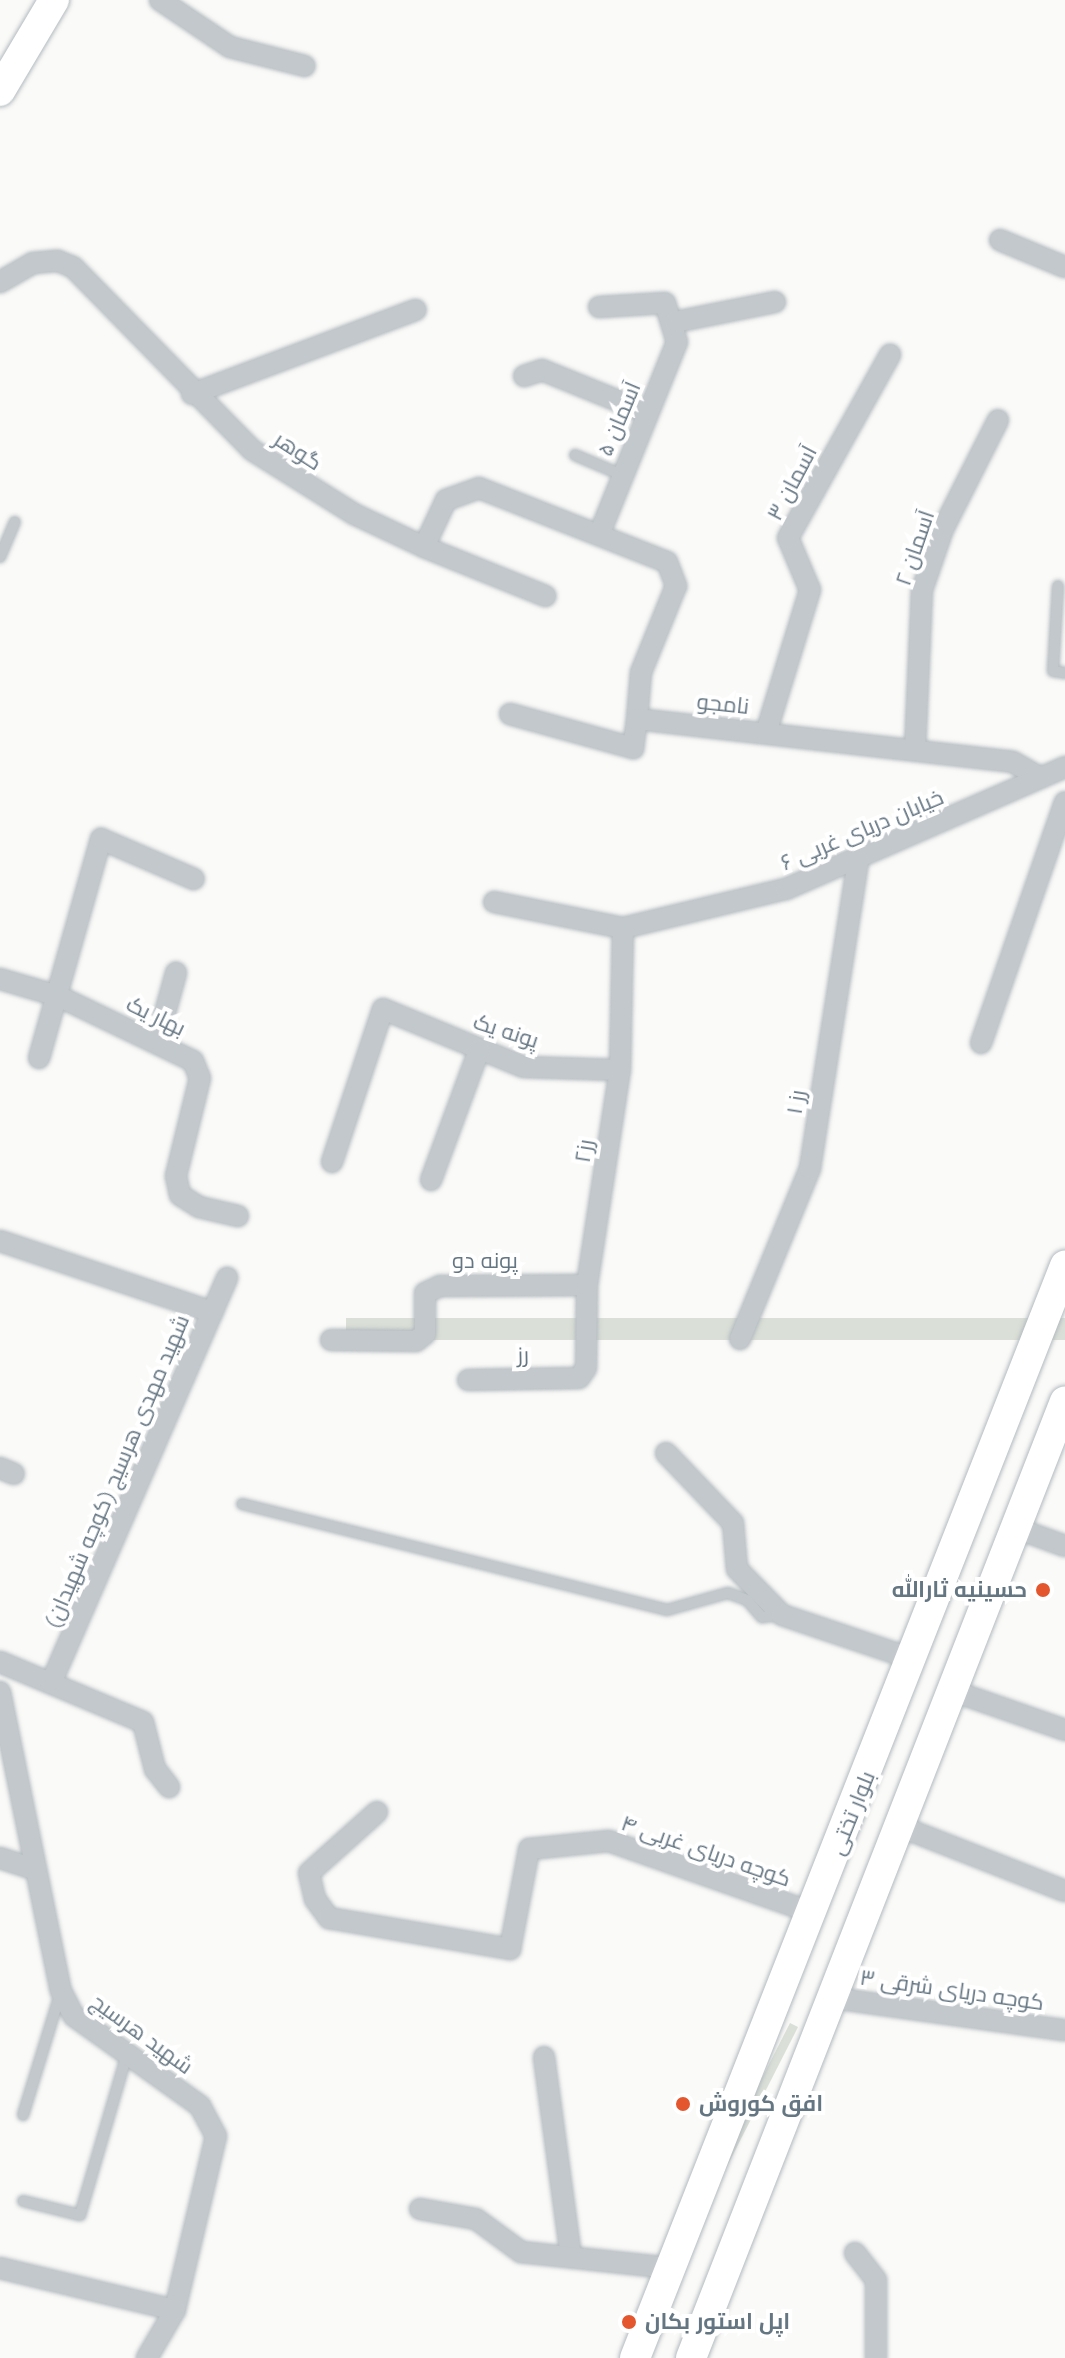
<!DOCTYPE html>
<html>
<head>
<meta charset="utf-8">
<style>
  body { margin:0 }
  #map { position:relative; width:1065px; height:2358px; overflow:hidden; background:#fafaf8; font-family:Quicksand,Cairo,sans-serif }
  div>[style] { position:absolute }
  [style*='--x'] { left:calc(var(--x)*1px); top:calc(var(--y)*1px); width:calc(var(--w)*1px); rotate:calc(var(--a)*1deg) }
  .green>* { inset:0; background:#dadfd7; transform-origin:0 0 }
  .roads { filter:drop-shadow(0 0 2px #b3babf) drop-shadow(0 0 2px #b3babf) }
  .lane>* { height:10px; margin:-5px; padding:0 5px; transform-origin:5px; border-radius:5px; background:#c3c8cc }
  .street>* { height:20px; margin:-10px; padding:0 10px; transform-origin:10px; border-radius:10px; background:#c3c8cc }
  .secondary>* { height:30px; margin:-15px; padding:0 15px; transform-origin:15px; border-radius:15px; background:#fff }
  .dots>* { width:22px; height:22px; translate:-50% -50%; box-sizing:border-box; border:4px solid #fff; border-radius:50% }
  span { translate:-50% -50%; white-space:nowrap; text-align:center; line-height:1.15; -webkit-text-stroke:8px #fff; paint-order:stroke }
  .street-label { font-size:22px; color:#657683 }
  .poi-label { font-size:22px; color:#657683; font-weight:700 }
  .right { translate:-100% -50%; text-align:right }
  .left { translate:0 -50%; text-align:left }
</style>
</head>
<body>
<div id="map">
  <div class="green">
    <i style="left:1065px;top:1318px;width:22px;height:719px;rotate:90deg"></i>
    <i style="left:790px;top:2023px;width:9px;height:360px;rotate:27deg"></i>
  </div>
  <div class="roads">
    <div class="lane">
      <i style="--x:575;--y:455;--w:51;--a:23.1"></i>
      <i style="--x:0;--y:557;--w:38;--a:-67"></i>
      <i style="--x:1058;--y:586;--w:85;--a:93.4"></i>
      <i style="--x:1053;--y:671;--w:12;--a:9"></i>
      <i style="--x:242;--y:1504;--w:438;--a:14"></i>
      <i style="--x:667;--y:1610;--w:63;--a:-15.6"></i>
      <i style="--x:728;--y:1593;--w:20;--a:20"></i>
      <i style="--x:747;--y:1600;--w:23;--a:49"></i>
      <i style="--x:762;--y:1617;--w:18;--a:-6"></i>
      <i style="--x:23;--y:2115;--w:126;--a:-72.9"></i>
      <i style="--x:23;--y:2201;--w:59;--a:13.8"></i>
      <i style="--x:80;--y:2215;--w:168;--a:-73.7"></i>
    </div>
    <div class="street">
      <i style="--x:160;--y:0;--w:84;--a:33.9"></i>
      <i style="--x:230;--y:47;--w:77;--a:14.2"></i>
      <i style="--x:1000;--y:240;--w:70;--a:22.6"></i>
      <i style="--x:0;--y:282;--w:38;--a:-30"></i>
      <i style="--x:33;--y:263;--w:25;--a:-5"></i>
      <i style="--x:58;--y:261;--w:16;--a:22"></i>
      <i style="--x:73;--y:267;--w:256;--a:45.6"></i>
      <i style="--x:252;--y:450;--w:120;--a:32.1"></i>
      <i style="--x:354;--y:514;--w:77;--a:25.2"></i>
      <i style="--x:424;--y:547;--w:52;--a:-64.9"></i>
      <i style="--x:446;--y:500;--w:35;--a:-20"></i>
      <i style="--x:479;--y:488;--w:202;--a:21.5"></i>
      <i style="--x:667;--y:562;--w:26;--a:69"></i>
      <i style="--x:676;--y:586;--w:93;--a:112.1"></i>
      <i style="--x:641;--y:672;--w:47;--a:94.9"></i>
      <i style="--x:637;--y:719;--w:378;--a:6.5"></i>
      <i style="--x:1013;--y:762;--w:30;--a:30"></i>
      <i style="--x:599;--y:307;--w:66;--a:-3.5"></i>
      <i style="--x:665;--y:303;--w:41;--a:72.9"></i>
      <i style="--x:677;--y:342;--w:208;--a:112"></i>
      <i style="--x:675;--y:322;--w:102;--a:-11.3"></i>
      <i style="--x:524;--y:376;--w:19;--a:-18"></i>
      <i style="--x:542;--y:370;--w:114;--a:22.1"></i>
      <i style="--x:192;--y:394;--w:239;--a:-20.6"></i>
      <i style="--x:424;--y:547;--w:131;--a:22"></i>
      <i style="--x:510;--y:714;--w:128;--a:15.5"></i>
      <i style="--x:633;--y:748;--w:29;--a:-82"></i>
      <i style="--x:766;--y:733;--w:150;--a:-72.9"></i>
      <i style="--x:810;--y:590;--w:56;--a:-112.9"></i>
      <i style="--x:788;--y:538;--w:210;--a:-60.9"></i>
      <i style="--x:915;--y:750;--w:160;--a:-87.5"></i>
      <i style="--x:922;--y:590;--w:65;--a:-71"></i>
      <i style="--x:943;--y:529;--w:122;--a:-63.2"></i>
      <i style="--x:494;--y:902;--w:132;--a:11.4"></i>
      <i style="--x:623;--y:928;--w:168;--a:-13.5"></i>
      <i style="--x:786;--y:889;--w:305;--a:-23.6"></i>
      <i style="--x:0;--y:979;--w:60;--a:16.3"></i>
      <i style="--x:58;--y:996;--w:150;--a:25.7"></i>
      <i style="--x:193;--y:1061;--w:18;--a:68"></i>
      <i style="--x:200;--y:1078;--w:101;--a:103.8"></i>
      <i style="--x:176;--y:1176;--w:19;--a:78"></i>
      <i style="--x:180;--y:1195;--w:22;--a:32"></i>
      <i style="--x:199;--y:1207;--w:40;--a:13"></i>
      <i style="--x:157;--y:1042;--w:72;--a:-74.6"></i>
      <i style="--x:981;--y:1043;--w:255;--a:-70.8"></i>
      <i style="--x:39;--y:1058;--w:228;--a:-74.2"></i>
      <i style="--x:101;--y:839;--w:101;--a:23.3"></i>
      <i style="--x:332;--y:1162;--w:161;--a:-71.6"></i>
      <i style="--x:383;--y:1009;--w:152;--a:22.4"></i>
      <i style="--x:524;--y:1067;--w:96;--a:1.8"></i>
      <i style="--x:431;--y:1180;--w:139;--a:-69.7"></i>
      <i style="--x:0;--y:1241;--w:224;--a:18.5"></i>
      <i style="--x:740;--y:1339;--w:185;--a:-67.7"></i>
      <i style="--x:810;--y:1168;--w:311;--a:-81.1"></i>
      <i style="--x:331;--y:1340;--w:85;--a:0.7"></i>
      <i style="--x:416;--y:1341;--w:11;--a:-38"></i>
      <i style="--x:425;--y:1334;--w:41;--a:-90"></i>
      <i style="--x:425;--y:1293;--w:17;--a:-25"></i>
      <i style="--x:440;--y:1286;--w:147;--a:-0.4"></i>
      <i style="--x:468;--y:1380;--w:111;--a:-1"></i>
      <i style="--x:579;--y:1378;--w:12;--a:-55"></i>
      <i style="--x:586;--y:1368;--w:83;--a:-89.3"></i>
      <i style="--x:587;--y:1285;--w:218;--a:-81.3"></i>
      <i style="--x:620;--y:1070;--w:142;--a:-88.8"></i>
      <i style="--x:666;--y:1453;--w:97;--a:46.3"></i>
      <i style="--x:733;--y:1523;--w:46;--a:85"></i>
      <i style="--x:737;--y:1569;--w:64;--a:45.6"></i>
      <i style="--x:782;--y:1615;--w:138;--a:18.6"></i>
      <i style="--x:0;--y:1468;--w:15;--a:23"></i>
      <i style="--x:1016;--y:1528;--w:52;--a:20.2"></i>
      <i style="--x:0;--y:1662;--w:155;--a:22.8"></i>
      <i style="--x:143;--y:1722;--w:49;--a:75.7"></i>
      <i style="--x:155;--y:1769;--w:23;--a:52"></i>
      <i style="--x:51;--y:1683;--w:442;--a:-66.5"></i>
      <i style="--x:953;--y:1691;--w:119;--a:19.2"></i>
      <i style="--x:0;--y:1692;--w:305;--a:78.5"></i>
      <i style="--x:61;--y:1991;--w:28;--a:63"></i>
      <i style="--x:74;--y:2016;--w:155;--a:35.5"></i>
      <i style="--x:200;--y:2106;--w:34;--a:62"></i>
      <i style="--x:216;--y:2136;--w:179;--a:103.3"></i>
      <i style="--x:175;--y:2310;--w:56;--a:120.3"></i>
      <i style="--x:377;--y:1812;--w:91;--a:138.1"></i>
      <i style="--x:309;--y:1873;--w:27;--a:77"></i>
      <i style="--x:315;--y:1899;--w:24;--a:54"></i>
      <i style="--x:329;--y:1918;--w:184;--a:9.7"></i>
      <i style="--x:510;--y:1949;--w:102;--a:-79.2"></i>
      <i style="--x:529;--y:1849;--w:80;--a:-5.7"></i>
      <i style="--x:609;--y:1841;--w:216;--a:19.4"></i>
      <i style="--x:899;--y:1826;--w:178;--a:21.4"></i>
      <i style="--x:0;--y:1858;--w:38;--a:18"></i>
      <i style="--x:833;--y:1998;--w:234;--a:7.9"></i>
      <i style="--x:544;--y:2057;--w:202;--a:82.3"></i>
      <i style="--x:420;--y:2209;--w:57;--a:10.1"></i>
      <i style="--x:476;--y:2219;--w:56;--a:36.3"></i>
      <i style="--x:521;--y:2252;--w:150;--a:6.1"></i>
      <i style="--x:855;--y:2253;--w:34;--a:52"></i>
      <i style="--x:876;--y:2280;--w:78;--a:90"></i>
      <i style="--x:0;--y:2268;--w:180;--a:13.5"></i>
    </div>
    <div class="secondary">
      <i style="--x:0;--y:91;--w:106;--a:-59.3"></i>
      <i style="--x:635;--y:2358;--w:1174;--a:-68.51"></i>
      <i style="--x:691;--y:2358;--w:1027;--a:-68.65"></i>
    </div>
  </div>
  <div class="dots">
    <i style="left:1043px;top:1590px;background:#e4572e"></i>
    <i style="left:683px;top:2104px;background:#e4572e"></i>
    <i style="left:629px;top:2322px;background:#e4572e"></i>
  </div>
  <div class="street-label">
    <span style="left:619px;top:419px;rotate:-67deg">آسمان ۵</span>
    <span style="left:298px;top:451px;rotate:33deg">گوهر</span>
    <span style="left:792px;top:483px;rotate:-62deg">آسمان ۳</span>
    <span style="left:915px;top:548px;rotate:-71deg">آسمان ۲</span>
    <span style="left:723px;top:704px;rotate:6deg">نامجو</span>
    <span style="left:862px;top:830px;rotate:-23deg">خیابان دریای غربی ۶</span>
    <span style="left:156px;top:1016px;rotate:26deg">بهار یک</span>
    <span style="left:506px;top:1031px;rotate:18deg">پونه یک</span>
    <span style="left:796px;top:1102px;rotate:-81deg">رز ۱</span>
    <span style="left:584px;top:1151px;rotate:-81deg">رز۲</span>
    <span style="left:485px;top:1261px">پونه دو</span>
    <span style="left:523px;top:1355px;rotate:-1deg">رز</span>
    <span style="left:117px;top:1471px;rotate:-67deg">شهید مهدی هرسیج (کوچه شهیدان)</span>
    <span style="left:852px;top:1813px;rotate:-68deg">بلوار تختی</span>
    <span style="left:706px;top:1851px;rotate:19deg">کوچه دریای غربی ۴</span>
    <span style="left:952px;top:1990px;rotate:8deg">کوچه دریای شرقی ۳</span>
    <span style="left:142px;top:2034px;rotate:36deg">شهید هرسیج</span>
  </div>
  <div class="poi-label">
    <span class="right" style="left:1027px;top:1590px">حسینیه ثارالله</span>
    <span class="left" style="left:699px;top:2104px">افق کوروش</span>
    <span class="left" style="left:645px;top:2322px">اپل استور بکان</span>
  </div>
</div>
</body>
</html>
